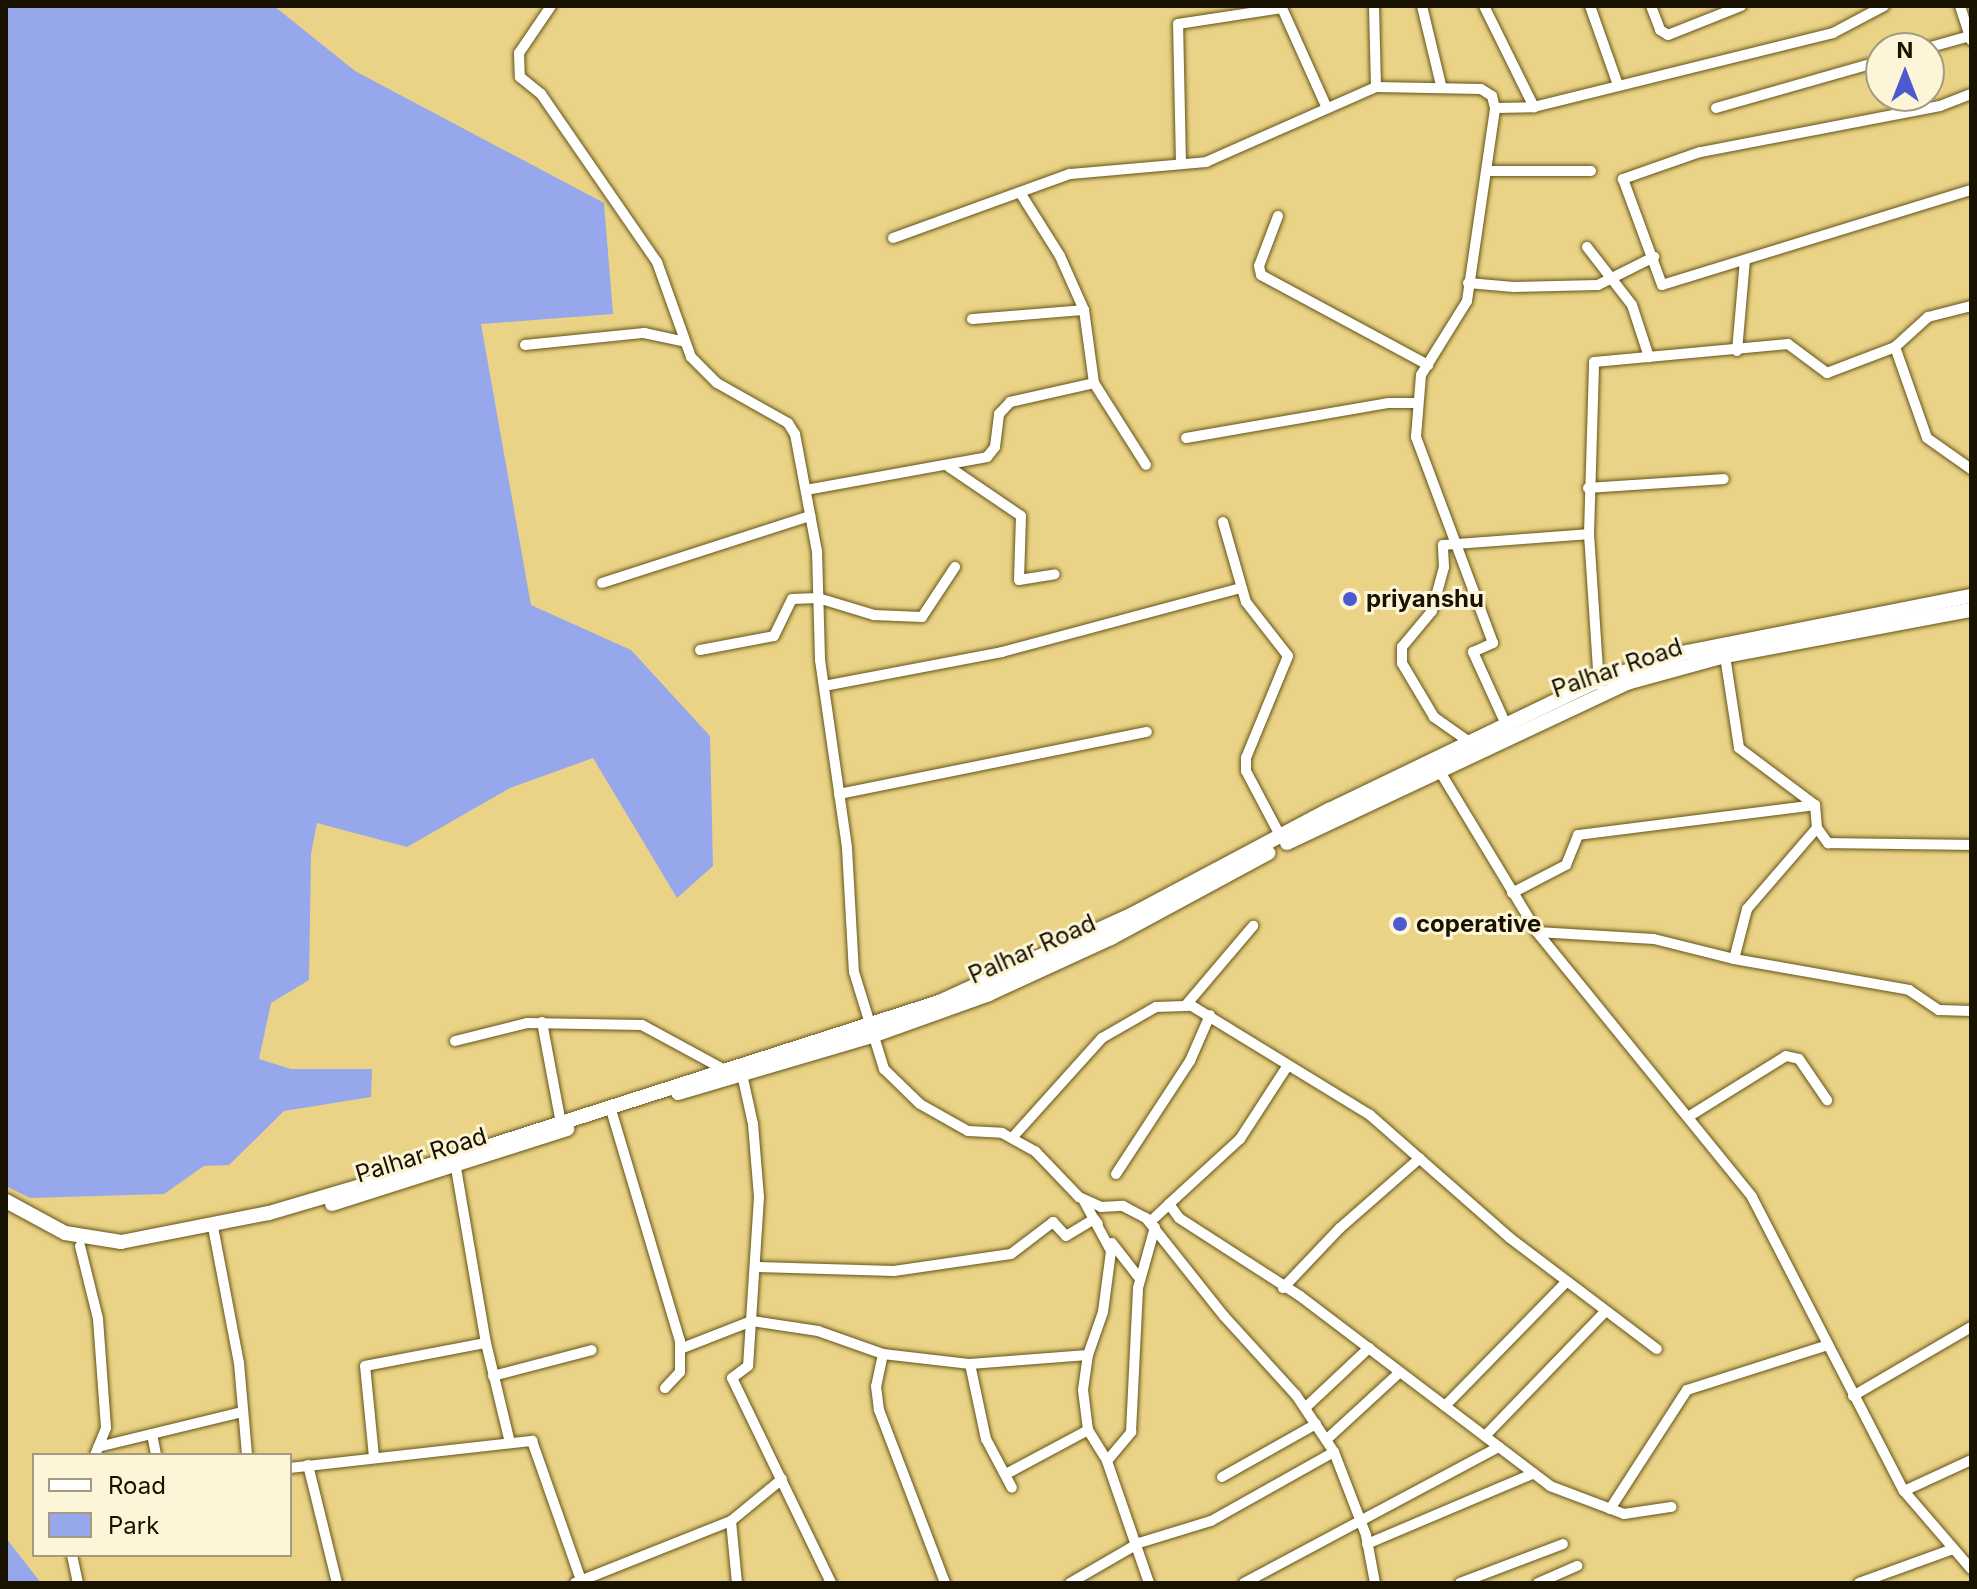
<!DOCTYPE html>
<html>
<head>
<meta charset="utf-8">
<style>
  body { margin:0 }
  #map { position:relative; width:1977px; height:1589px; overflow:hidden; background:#ead386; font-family:Inter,sans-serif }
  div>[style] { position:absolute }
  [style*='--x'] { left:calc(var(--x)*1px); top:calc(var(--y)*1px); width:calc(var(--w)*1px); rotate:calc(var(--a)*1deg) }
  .green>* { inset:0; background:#97a7ec }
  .roads { filter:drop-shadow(0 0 2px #645418) drop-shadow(0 0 2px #645418) }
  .minor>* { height:10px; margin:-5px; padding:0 5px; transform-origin:5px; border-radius:5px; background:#fff }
  .major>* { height:14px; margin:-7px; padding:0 7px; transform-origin:7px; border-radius:7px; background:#fff }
  .dots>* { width:22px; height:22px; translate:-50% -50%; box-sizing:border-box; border:4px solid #fdf5d7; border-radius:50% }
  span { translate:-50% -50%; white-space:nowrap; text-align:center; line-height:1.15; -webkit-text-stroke:6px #fdf5d7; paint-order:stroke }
  .poi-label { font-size:24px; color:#191200; font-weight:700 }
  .left { translate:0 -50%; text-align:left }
  .street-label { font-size:24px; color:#191200 }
  .frame { position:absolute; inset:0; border:8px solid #191200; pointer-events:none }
  .legend { position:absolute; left:32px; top:1453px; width:260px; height:104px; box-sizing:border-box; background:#fdf5d7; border:2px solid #a29a81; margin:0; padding:10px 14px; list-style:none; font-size:24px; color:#191200 }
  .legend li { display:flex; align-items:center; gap:16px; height:40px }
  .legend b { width:40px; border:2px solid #a29a81 }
  .north { position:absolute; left:1865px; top:32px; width:80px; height:80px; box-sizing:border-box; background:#fdf5d7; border:2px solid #a29a81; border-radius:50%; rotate:0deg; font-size:22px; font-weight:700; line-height:32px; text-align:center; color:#191200 }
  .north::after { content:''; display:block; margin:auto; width:28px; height:36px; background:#4c5ad0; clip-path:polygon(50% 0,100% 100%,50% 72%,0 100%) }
</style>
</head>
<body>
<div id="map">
  <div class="green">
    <i style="clip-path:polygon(6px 6px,274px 6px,355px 71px,604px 203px,613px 314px,481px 324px,531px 605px,631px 650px,710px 736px,713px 866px,677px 898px,593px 758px,510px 788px,407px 847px,317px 823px,311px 854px,309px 980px,271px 1003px,259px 1059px,291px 1069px,372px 1069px,371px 1097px,284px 1111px,229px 1165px,204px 1166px,164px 1194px,30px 1198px,6px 1186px)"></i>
    <i style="clip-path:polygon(6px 1538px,41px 1583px,6px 1583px)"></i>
  </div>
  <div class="roads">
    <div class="minor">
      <i style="--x:551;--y:6;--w:57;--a:124.2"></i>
      <i style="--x:519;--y:53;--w:24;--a:88"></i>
      <i style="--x:520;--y:77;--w:27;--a:39"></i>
      <i style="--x:541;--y:94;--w:204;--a:55.4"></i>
      <i style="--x:657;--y:262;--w:101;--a:70.3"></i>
      <i style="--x:691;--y:357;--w:37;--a:45"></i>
      <i style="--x:717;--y:383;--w:81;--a:29.4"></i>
      <i style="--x:788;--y:423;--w:13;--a:58"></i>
      <i style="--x:795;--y:434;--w:119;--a:79.4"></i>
      <i style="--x:817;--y:551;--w:109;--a:88.4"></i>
      <i style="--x:820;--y:660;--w:190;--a:81.8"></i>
      <i style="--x:847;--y:848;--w:124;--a:86.8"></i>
      <i style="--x:854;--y:972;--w:102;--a:72.8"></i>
      <i style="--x:884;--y:1069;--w:50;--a:44.2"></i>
      <i style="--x:920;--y:1104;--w:55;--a:29.4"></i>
      <i style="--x:968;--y:1131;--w:34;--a:3"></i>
      <i style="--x:1002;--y:1133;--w:38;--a:29"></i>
      <i style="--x:1035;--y:1151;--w:64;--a:46.3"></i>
      <i style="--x:1079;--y:1197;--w:24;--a:24"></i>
      <i style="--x:1101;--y:1207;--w:22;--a:-3"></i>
      <i style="--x:1123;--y:1206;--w:26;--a:28"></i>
      <i style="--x:1146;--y:1218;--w:125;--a:51.5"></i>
      <i style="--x:1224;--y:1316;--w:107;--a:47.7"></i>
      <i style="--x:1296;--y:1395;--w:69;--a:56.3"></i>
      <i style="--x:1334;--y:1452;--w:89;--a:68.9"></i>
      <i style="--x:1366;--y:1535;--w:49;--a:79.4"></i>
      <i style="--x:1374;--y:6;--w:81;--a:88.6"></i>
      <i style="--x:1376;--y:87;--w:105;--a:1.1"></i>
      <i style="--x:1481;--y:89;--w:13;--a:32"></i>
      <i style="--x:1492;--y:96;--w:12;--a:76"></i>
      <i style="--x:1422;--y:6;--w:81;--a:76.5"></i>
      <i style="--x:1484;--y:6;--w:113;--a:63.7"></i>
      <i style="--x:1590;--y:6;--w:84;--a:70.5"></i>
      <i style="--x:1651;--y:6;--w:26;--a:69"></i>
      <i style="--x:1660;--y:30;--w:9;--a:32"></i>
      <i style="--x:1668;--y:35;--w:79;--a:-21.7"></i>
      <i style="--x:1960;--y:6;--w:36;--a:72"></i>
      <i style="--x:1927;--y:48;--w:45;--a:-15.6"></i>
      <i style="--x:1971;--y:94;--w:33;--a:159"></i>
      <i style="--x:1940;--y:106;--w:244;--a:169.1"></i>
      <i style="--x:1700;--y:152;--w:82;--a:160.7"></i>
      <i style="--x:1623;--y:179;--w:113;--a:69.8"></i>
      <i style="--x:1662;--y:285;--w:323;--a:-17.1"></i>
      <i style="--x:1716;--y:108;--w:172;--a:-15.9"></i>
      <i style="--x:1181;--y:164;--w:140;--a:-91.2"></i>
      <i style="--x:1178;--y:24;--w:105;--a:-8.7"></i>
      <i style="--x:1282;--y:8;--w:110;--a:65.8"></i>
      <i style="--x:1489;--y:171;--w:102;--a:0"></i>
      <i style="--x:1278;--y:216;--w:53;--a:110.8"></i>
      <i style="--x:1259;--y:266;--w:9;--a:77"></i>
      <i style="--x:1261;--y:275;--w:190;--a:28.3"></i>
      <i style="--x:893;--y:238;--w:188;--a:-19.9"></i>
      <i style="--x:1070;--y:174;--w:137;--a:-5"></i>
      <i style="--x:1206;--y:162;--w:186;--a:-23.8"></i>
      <i style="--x:1587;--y:247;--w:73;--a:52.2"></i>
      <i style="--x:1632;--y:305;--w:55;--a:71.9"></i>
      <i style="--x:1468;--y:283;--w:46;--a:5"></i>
      <i style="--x:1514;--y:287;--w:84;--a:-1.4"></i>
      <i style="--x:1598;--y:285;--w:63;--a:-26.6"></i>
      <i style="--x:972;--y:319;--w:112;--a:-4.6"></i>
      <i style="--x:525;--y:345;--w:120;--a:-5.8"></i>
      <i style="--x:644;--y:333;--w:40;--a:12"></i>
      <i style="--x:1895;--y:347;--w:96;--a:70.6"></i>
      <i style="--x:1927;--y:438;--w:54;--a:35.2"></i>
      <i style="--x:1737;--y:351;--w:91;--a:-85"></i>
      <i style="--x:1094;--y:383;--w:97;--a:57.6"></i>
      <i style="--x:1186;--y:438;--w:206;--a:-9.8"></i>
      <i style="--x:1389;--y:403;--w:27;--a:0"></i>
      <i style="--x:949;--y:467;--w:87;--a:34.2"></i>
      <i style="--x:1021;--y:516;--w:64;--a:91.8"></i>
      <i style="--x:1019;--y:580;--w:36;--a:-9"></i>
      <i style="--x:1588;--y:488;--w:136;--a:-3.8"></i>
      <i style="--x:806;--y:490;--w:184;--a:-10.3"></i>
      <i style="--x:987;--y:457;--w:13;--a:-51"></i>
      <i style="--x:995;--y:447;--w:33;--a:-83"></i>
      <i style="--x:999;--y:414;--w:16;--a:-47"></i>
      <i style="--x:1010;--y:402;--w:86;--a:-12.7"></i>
      <i style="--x:1094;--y:383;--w:74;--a:-97.8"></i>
      <i style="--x:1084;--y:310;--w:59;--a:-114"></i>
      <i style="--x:1060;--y:256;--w:73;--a:-122.2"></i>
      <i style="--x:1223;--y:522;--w:83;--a:74"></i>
      <i style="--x:1246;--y:602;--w:68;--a:52.1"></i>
      <i style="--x:1288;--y:656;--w:110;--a:112.4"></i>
      <i style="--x:1246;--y:758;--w:13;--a:90"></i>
      <i style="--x:1246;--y:771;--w:77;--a:62.1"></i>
      <i style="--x:1589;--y:534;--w:172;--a:-88.3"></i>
      <i style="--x:1594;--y:362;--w:195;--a:-5.3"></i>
      <i style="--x:1788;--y:344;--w:49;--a:36.6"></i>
      <i style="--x:1827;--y:373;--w:73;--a:-20.9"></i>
      <i style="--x:1895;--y:347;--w:45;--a:-42.3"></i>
      <i style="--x:1928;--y:317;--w:44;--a:-14.3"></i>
      <i style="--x:602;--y:583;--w:219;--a:-17.9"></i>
      <i style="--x:700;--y:650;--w:75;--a:-10.7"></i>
      <i style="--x:774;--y:636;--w:41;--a:-64.1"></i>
      <i style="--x:792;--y:599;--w:26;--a:-2"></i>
      <i style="--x:818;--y:598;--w:59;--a:16.9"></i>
      <i style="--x:874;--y:615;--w:48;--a:2.4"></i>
      <i style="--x:922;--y:617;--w:60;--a:-56.6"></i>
      <i style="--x:1725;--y:656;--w:93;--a:81.3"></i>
      <i style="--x:1739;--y:748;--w:95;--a:36.9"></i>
      <i style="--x:1815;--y:805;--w:23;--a:85"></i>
      <i style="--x:1817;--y:828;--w:19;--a:54"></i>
      <i style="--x:1828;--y:843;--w:143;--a:0.8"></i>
      <i style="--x:824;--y:686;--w:181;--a:-10.8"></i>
      <i style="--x:1002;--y:652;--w:247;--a:-15"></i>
      <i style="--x:1509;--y:731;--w:87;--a:-114.5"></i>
      <i style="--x:1473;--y:652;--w:22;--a:-24"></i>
      <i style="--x:1493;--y:643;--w:220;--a:-110.5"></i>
      <i style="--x:1416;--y:437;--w:62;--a:-85.4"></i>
      <i style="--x:1421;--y:375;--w:87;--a:-58.1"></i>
      <i style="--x:1467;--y:301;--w:195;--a:-81.7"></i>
      <i style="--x:1495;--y:108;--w:39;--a:-1"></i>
      <i style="--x:1534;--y:107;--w:308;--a:-13.9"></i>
      <i style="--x:1833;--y:33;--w:58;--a:-27.9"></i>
      <i style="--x:1468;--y:741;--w:42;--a:-144.8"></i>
      <i style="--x:1434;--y:717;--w:63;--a:-120.7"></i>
      <i style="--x:1402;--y:663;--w:16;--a:-90"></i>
      <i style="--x:1402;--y:647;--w:47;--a:-50.2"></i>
      <i style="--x:1432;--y:611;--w:46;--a:-74.7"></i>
      <i style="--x:1444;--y:567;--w:22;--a:-93"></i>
      <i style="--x:1443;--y:545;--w:146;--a:-4.3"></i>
      <i style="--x:1589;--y:534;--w:151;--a:86.2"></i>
      <i style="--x:1439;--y:770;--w:189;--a:58.8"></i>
      <i style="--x:1537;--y:932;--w:341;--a:50.9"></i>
      <i style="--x:1752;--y:1197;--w:331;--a:62.7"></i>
      <i style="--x:1904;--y:1491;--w:103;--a:49.3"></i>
      <i style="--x:839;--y:794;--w:314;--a:-11.4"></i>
      <i style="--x:1512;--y:893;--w:61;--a:-27.4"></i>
      <i style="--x:1566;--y:865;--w:32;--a:-68"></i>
      <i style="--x:1578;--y:835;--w:239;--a:-7.2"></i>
      <i style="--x:1537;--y:932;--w:117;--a:3.4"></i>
      <i style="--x:1654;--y:939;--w:82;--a:14"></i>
      <i style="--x:1734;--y:959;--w:178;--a:10"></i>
      <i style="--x:1909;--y:990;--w:36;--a:34"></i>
      <i style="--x:1939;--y:1010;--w:32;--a:2"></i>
      <i style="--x:1734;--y:959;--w:52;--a:-75.4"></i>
      <i style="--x:1747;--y:909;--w:107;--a:-49.2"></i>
      <i style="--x:1186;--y:1005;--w:104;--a:-49.7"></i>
      <i style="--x:542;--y:1022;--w:109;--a:79.4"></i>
      <i style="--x:455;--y:1041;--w:74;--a:-14"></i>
      <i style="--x:527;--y:1023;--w:115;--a:1"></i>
      <i style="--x:642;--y:1025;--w:92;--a:28.5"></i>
      <i style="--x:742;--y:1074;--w:51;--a:77.6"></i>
      <i style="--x:753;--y:1124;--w:73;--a:85.3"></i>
      <i style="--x:759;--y:1197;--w:169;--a:93.7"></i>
      <i style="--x:748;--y:1366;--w:20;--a:143"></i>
      <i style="--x:732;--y:1378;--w:228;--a:64.2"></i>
      <i style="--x:612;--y:1113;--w:238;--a:73.4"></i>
      <i style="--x:680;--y:1341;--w:31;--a:90"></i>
      <i style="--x:680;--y:1372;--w:22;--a:133"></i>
      <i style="--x:1688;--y:1117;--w:115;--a:-31.9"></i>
      <i style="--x:1786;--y:1056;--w:13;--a:13"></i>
      <i style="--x:1799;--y:1059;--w:50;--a:55.7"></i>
      <i style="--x:1012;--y:1138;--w:135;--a:-48"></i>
      <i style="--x:1102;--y:1038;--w:62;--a:-29.9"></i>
      <i style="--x:1156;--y:1007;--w:36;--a:-2"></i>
      <i style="--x:1192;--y:1006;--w:209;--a:31.5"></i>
      <i style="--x:1370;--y:1115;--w:186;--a:41.3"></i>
      <i style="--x:1510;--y:1238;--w:184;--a:37.1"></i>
      <i style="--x:456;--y:1168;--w:178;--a:80.3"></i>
      <i style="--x:486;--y:1343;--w:103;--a:76.5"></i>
      <i style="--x:1116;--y:1174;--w:135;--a:-56.8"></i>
      <i style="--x:1190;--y:1061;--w:50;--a:-66.5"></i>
      <i style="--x:1169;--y:1204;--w:96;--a:-42.5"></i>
      <i style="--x:1240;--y:1139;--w:88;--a:-57"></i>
      <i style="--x:1150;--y:1222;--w:26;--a:-43"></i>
      <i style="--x:1169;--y:1204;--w:17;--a:54"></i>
      <i style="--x:1179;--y:1218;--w:144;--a:32.8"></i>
      <i style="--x:1300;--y:1296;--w:314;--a:37.2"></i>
      <i style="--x:1550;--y:1486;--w:79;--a:20.7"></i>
      <i style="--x:1624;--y:1514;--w:48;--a:-8.5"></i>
      <i style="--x:213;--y:1227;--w:138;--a:79.2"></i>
      <i style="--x:239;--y:1363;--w:92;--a:85"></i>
      <i style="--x:1112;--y:1243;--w:46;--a:52.1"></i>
      <i style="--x:80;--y:1246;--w:75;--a:76.1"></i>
      <i style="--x:98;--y:1319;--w:109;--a:85.8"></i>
      <i style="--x:106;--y:1428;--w:29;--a:112"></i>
      <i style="--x:757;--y:1267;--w:137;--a:1.7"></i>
      <i style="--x:894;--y:1271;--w:118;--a:-8.3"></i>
      <i style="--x:1011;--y:1254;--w:53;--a:-37.3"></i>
      <i style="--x:1053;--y:1222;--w:19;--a:47"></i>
      <i style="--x:1066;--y:1236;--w:33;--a:-31"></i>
      <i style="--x:1094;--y:1219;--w:6;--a:51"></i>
      <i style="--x:1283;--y:1288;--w:83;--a:-46.5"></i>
      <i style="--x:1340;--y:1228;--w:106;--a:-41.2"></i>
      <i style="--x:680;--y:1349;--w:77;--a:-21.3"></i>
      <i style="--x:752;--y:1321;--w:67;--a:8.6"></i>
      <i style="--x:818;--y:1331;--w:69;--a:19.5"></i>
      <i style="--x:883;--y:1354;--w:88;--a:6.6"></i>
      <i style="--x:970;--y:1364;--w:118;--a:-4.4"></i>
      <i style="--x:1088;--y:1355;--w:46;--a:-70.8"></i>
      <i style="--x:1103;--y:1312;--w:62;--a:-82.5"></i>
      <i style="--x:1111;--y:1251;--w:59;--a:-118.3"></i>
      <i style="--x:883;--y:1354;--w:33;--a:102"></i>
      <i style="--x:876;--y:1386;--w:24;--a:83"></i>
      <i style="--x:879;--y:1410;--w:185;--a:69.1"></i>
      <i style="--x:970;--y:1364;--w:77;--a:78"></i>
      <i style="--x:986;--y:1439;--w:55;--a:62"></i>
      <i style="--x:493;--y:1376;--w:102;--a:-14.7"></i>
      <i style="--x:1853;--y:1396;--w:137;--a:-30.3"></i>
      <i style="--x:1445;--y:1406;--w:172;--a:-45.7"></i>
      <i style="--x:1305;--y:1408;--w:88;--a:-43.2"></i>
      <i style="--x:1088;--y:1430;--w:36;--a:58"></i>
      <i style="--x:152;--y:1434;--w:21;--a:79"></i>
      <i style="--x:1485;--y:1436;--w:170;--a:-46"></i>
      <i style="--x:1326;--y:1440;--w:100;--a:-42.6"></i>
      <i style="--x:98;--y:1447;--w:149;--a:-13.6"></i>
      <i style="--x:374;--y:1457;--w:91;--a:-95.6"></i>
      <i style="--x:365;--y:1366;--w:123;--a:-10.8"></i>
      <i style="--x:308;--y:1465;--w:122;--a:76.2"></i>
      <i style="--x:290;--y:1468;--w:244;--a:-6.4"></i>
      <i style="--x:532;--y:1441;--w:151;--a:70.6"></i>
      <i style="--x:1006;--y:1474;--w:93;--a:-28.2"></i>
      <i style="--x:1088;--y:1430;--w:40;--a:-97.1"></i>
      <i style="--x:1083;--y:1390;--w:35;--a:-82"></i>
      <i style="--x:1222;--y:1477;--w:108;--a:-29.4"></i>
      <i style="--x:1904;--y:1491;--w:74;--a:-24.8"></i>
      <i style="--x:1610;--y:1509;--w:142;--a:-57.1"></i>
      <i style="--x:1687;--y:1390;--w:148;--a:-17.7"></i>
      <i style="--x:731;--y:1521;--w:62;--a:84.5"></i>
      <i style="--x:1367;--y:1544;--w:181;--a:-23"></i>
      <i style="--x:72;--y:1555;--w:29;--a:78"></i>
      <i style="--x:575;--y:1583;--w:168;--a:-21.7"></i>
      <i style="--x:731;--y:1521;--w:66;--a:-39.5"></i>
      <i style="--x:1070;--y:1583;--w:80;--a:-30.1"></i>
      <i style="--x:1139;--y:1543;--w:75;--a:-17"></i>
      <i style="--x:1211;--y:1521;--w:141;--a:-29.3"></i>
      <i style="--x:1149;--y:1583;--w:129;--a:-109"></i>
      <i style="--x:1107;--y:1461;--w:38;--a:-50"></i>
      <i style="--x:1131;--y:1432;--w:144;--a:-87.2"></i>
      <i style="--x:1138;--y:1288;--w:63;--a:-74.4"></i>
      <i style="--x:1244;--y:1583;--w:289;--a:-28.1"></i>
      <i style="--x:1460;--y:1583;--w:110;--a:-20.7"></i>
      <i style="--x:1538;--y:1583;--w:43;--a:-23.6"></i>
      <i style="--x:1859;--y:1583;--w:100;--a:-19.9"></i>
    </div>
    <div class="major">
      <i style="--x:1287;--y:843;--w:376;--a:-25.2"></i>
      <i style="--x:1627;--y:683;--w:102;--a:-15.4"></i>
      <i style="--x:1725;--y:656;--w:250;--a:-10.6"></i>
      <i style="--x:678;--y:1093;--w:202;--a:-16.4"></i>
      <i style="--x:872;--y:1036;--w:124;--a:-19.7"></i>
      <i style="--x:989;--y:994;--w:134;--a:-24.7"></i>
      <i style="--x:1111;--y:938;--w:179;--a:-28.4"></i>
      <i style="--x:6;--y:1201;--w:67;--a:28.5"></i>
      <i style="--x:65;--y:1233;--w:57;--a:9.1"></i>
      <i style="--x:121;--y:1242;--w:151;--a:-11.1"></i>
      <i style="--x:269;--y:1213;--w:145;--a:-16.4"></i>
      <i style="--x:408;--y:1172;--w:558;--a:-17.75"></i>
      <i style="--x:939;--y:1002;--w:213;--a:-24.4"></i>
      <i style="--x:1133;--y:914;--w:222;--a:-28"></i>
      <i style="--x:1329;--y:810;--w:300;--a:-25.7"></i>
      <i style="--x:1599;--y:680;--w:92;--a:-17.7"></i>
      <i style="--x:1687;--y:652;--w:289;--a:-11.2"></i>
      <i style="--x:332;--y:1204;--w:247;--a:-17.7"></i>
    </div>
  </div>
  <div class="dots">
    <i style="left:1350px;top:599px;background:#4c5ad0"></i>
    <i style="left:1400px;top:924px;background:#4c5ad0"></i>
  </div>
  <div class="poi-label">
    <span class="left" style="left:1366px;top:599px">priyanshu</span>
    <span class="left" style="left:1416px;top:924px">coperative</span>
  </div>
  <div class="street-label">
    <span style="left:1617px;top:668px;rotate:-19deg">Palhar Road</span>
    <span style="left:1032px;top:949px;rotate:-24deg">Palhar Road</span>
    <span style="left:421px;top:1155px;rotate:-17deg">Palhar Road</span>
  </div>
  <div class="frame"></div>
  <ul class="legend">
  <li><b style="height:10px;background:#fff"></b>Road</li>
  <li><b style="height:22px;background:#97a7ec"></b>Park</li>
  </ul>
  <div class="north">N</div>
</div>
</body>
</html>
